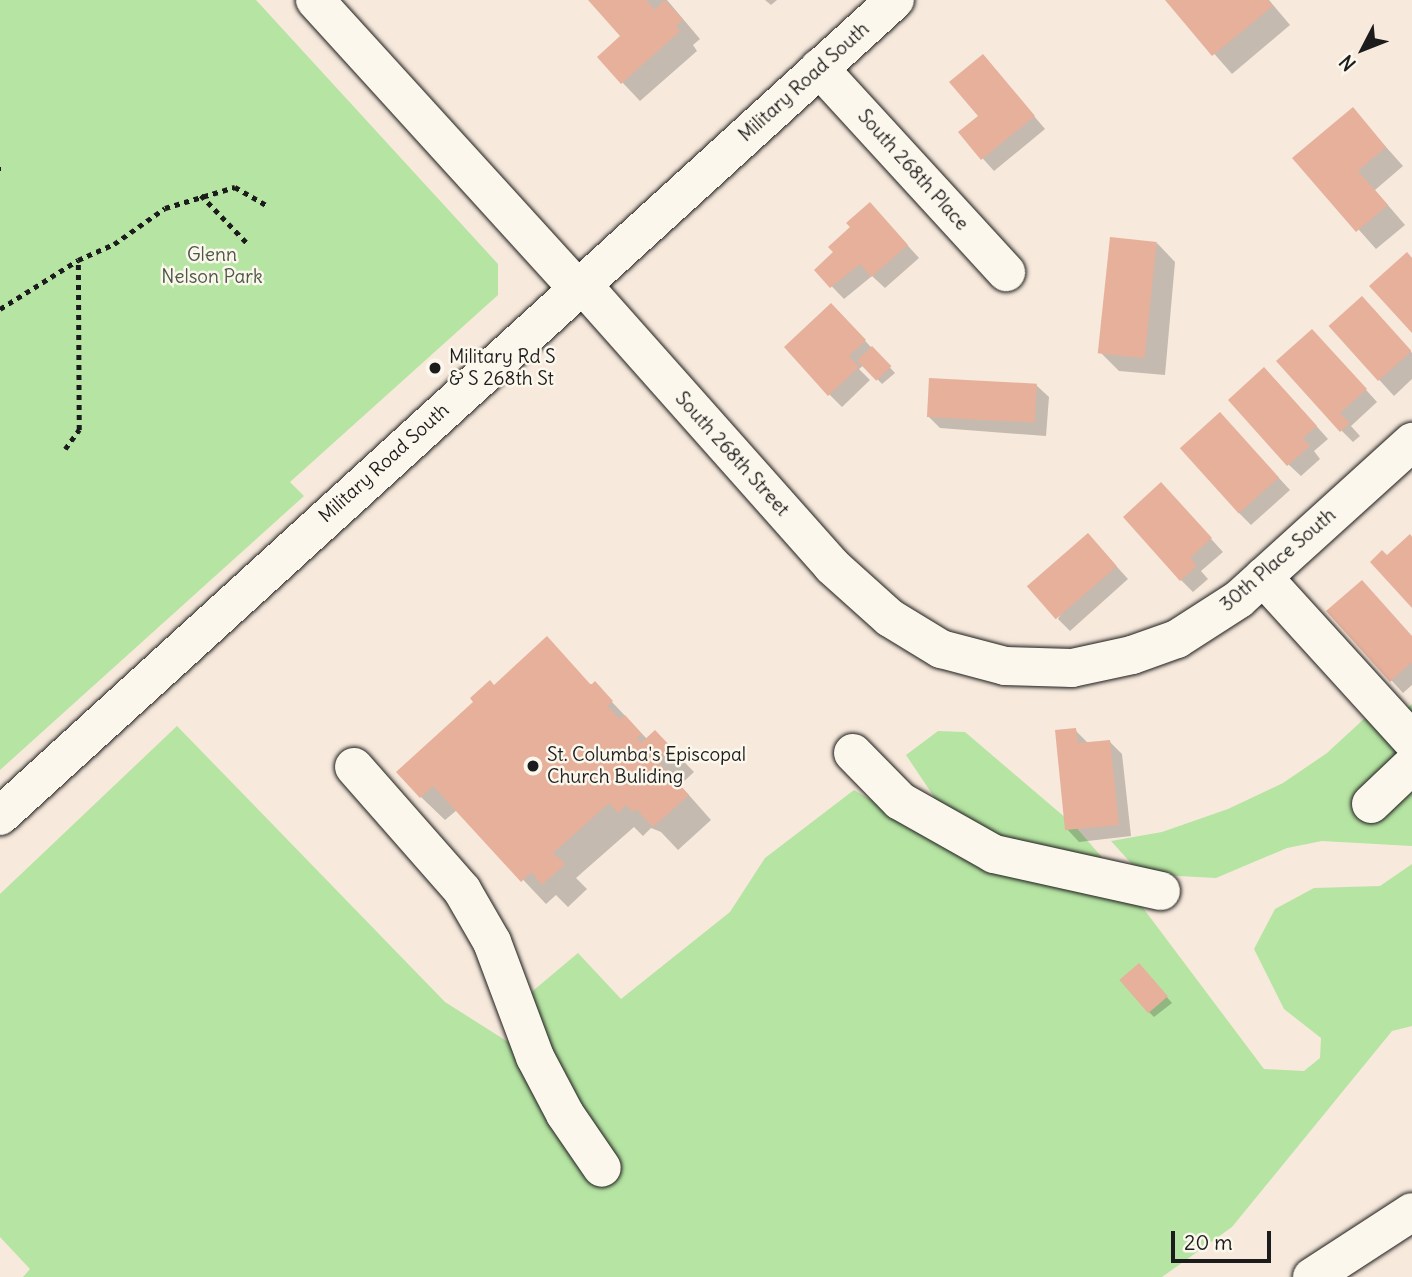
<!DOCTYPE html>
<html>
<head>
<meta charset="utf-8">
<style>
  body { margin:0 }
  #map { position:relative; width:1412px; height:1277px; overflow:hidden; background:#f7e9dc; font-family:Delius,sans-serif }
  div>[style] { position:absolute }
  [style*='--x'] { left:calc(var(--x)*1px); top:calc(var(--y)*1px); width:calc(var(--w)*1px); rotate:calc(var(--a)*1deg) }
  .green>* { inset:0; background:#b6e4a3 }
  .shadow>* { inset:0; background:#0003 }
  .building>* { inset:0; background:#e6b09b; transform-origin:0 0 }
  .path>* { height:4.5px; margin-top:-2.25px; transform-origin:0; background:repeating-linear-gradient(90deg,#1c1c1c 0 5px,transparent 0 10px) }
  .roads { filter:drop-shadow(0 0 2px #1c1c1c) drop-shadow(0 0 2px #1c1c1c) }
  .minor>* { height:38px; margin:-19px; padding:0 19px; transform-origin:19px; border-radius:19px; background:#fbf7ec }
  .major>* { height:38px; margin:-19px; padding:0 19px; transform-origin:19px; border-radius:19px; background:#fbf7ec }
  .highway>* { height:38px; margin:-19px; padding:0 19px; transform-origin:19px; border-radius:19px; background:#fbf7ec }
  .dots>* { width:19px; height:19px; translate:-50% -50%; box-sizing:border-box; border:4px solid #fbf7ec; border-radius:50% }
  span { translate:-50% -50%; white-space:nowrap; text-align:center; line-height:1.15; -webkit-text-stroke:5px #fbf7ec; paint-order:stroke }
  .street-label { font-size:19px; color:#1c1c1c }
  .park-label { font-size:19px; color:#4a5844 }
  .poi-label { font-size:19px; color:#1c1c1c }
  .left { translate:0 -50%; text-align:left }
  .north { position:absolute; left:1328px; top:14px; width:70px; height:70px; -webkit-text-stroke:5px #fbf7ec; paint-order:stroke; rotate:228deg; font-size:19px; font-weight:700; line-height:28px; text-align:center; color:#1c1c1c }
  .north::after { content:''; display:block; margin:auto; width:24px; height:32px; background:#1c1c1c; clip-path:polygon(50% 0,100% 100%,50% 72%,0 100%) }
  .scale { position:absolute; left:1171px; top:1231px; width:100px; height:32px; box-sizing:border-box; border:4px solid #1c1c1c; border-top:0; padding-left:9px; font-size:21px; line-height:24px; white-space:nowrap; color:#1c1c1c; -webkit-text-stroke:5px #fbf7ec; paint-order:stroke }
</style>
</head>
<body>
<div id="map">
  <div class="green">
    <i style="clip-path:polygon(0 0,256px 0,498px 264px,498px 295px,290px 482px,304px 496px,0 770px)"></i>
    <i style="clip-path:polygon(1412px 704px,1412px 846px,1322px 841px,1287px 848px,1216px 878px,1141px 874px,1111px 841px,1162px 832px,1228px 809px,1283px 783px,1327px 753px,1379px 705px,1393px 720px)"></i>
    <i style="clip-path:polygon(177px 726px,445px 1002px,546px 1066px,522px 1000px,578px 953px,621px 999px,730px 912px,765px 858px,854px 790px,979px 864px,906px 755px,938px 731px,965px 732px,1074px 825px,1125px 884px,1264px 1069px,1304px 1071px,1320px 1058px,1321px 1038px,1284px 1009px,1254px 949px,1275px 909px,1314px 888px,1380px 886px,1412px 864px,1412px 1026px,1392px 1031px,1232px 1227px,1162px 1277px,23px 1277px,30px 1269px,0 1237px,0 894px)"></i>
  </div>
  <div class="shadow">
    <i style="clip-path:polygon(590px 0,667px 0,700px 39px,693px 45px,697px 51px,640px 101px,622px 82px,622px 36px)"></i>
    <i style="clip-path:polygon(765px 0,777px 0,771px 5px)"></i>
    <i style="clip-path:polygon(1167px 0,1269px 0,1290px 25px,1232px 74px)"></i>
    <i style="clip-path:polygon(983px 56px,1045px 129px,994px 171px,960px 133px,980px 116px)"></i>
    <i style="clip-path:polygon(1352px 109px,1403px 166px,1375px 190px,1405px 225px,1376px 249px,1295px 158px)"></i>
    <i style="clip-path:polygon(882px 217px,919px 258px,885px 288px,872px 276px,844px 299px,816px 270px)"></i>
    <i style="clip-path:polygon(1157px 243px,1175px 262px,1165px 375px,1119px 371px,1101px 353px)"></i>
    <i style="clip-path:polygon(1374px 310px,1412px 353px,1412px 379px,1394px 396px,1330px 326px)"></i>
    <i style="clip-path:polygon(843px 317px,895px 373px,882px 384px,864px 365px,859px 369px,870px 380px,842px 407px,829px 394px)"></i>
    <i style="clip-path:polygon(1324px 343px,1377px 402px,1351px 426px,1360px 436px,1353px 442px,1341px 430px)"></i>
    <i style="clip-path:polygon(1276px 381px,1328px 439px,1314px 451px,1320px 459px,1301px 476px,1288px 464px)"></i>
    <i style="clip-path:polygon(1036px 385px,1049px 397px,1046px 436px,940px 428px,928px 416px)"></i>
    <i style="clip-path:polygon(1232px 427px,1290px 490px,1251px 525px,1239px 513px)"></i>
    <i style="clip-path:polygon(1173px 497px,1223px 552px,1201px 571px,1208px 579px,1193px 592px,1181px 580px)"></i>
    <i style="clip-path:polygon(1100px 548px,1128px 579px,1070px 631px,1058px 619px)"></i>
    <i style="clip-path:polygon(1329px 612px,1412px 637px,1412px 685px,1403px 693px)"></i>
    <i style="clip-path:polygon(595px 684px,647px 739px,655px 732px,694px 772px,680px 785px,711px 820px,678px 850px,661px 832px,651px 828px,643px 836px,634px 827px,576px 878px,587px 889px,568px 907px,556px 895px,546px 904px,457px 810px,445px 820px,421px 797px,495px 687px)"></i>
    <i style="clip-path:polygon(1075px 730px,1087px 742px,1110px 742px,1122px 754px,1131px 836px,1079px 842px,1067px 829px)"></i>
    <i style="clip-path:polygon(1144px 971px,1172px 1003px,1154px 1017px,1149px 1012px)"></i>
  </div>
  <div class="building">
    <i style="clip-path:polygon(588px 0,646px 0,655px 10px,665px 0,683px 20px,676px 26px,680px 31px,621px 84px,597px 57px,620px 36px)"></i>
    <i style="clip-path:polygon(1165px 0,1268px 0,1273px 6px,1212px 56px)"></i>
    <i style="clip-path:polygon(983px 54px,1035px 116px,981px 160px,958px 132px,978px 116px,949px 82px)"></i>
    <i style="clip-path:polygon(1353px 107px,1386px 147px,1358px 171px,1388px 205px,1356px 232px,1292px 158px)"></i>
    <i style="clip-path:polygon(870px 202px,908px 245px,871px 277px,860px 264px,830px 288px,814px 270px,833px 252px,828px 247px,850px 227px,846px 223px)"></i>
    <i style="left:1110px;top:237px;width:47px;height:117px;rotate:6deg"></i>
    <i style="clip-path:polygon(1407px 252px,1412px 258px,1412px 333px,1369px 286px)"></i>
    <i style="left:1362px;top:296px;width:74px;height:45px;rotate:48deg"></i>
    <i style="clip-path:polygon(831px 303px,866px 340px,849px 356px,859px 367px,828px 396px,784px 347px)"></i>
    <i style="clip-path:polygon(1312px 329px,1367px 389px,1340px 413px,1350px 423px,1340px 432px,1276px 361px)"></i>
    <i style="left:872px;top:346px;width:28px;height:21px;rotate:46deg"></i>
    <i style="clip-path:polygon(1264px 367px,1317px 426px,1303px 438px,1310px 446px,1287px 466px,1228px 400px)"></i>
    <i style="left:929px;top:378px;width:108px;height:39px;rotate:3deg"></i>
    <i style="left:1220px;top:412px;width:88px;height:54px;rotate:48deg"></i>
    <i style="clip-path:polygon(1161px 482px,1212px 538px,1190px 558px,1197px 566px,1180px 581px,1123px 517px)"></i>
    <i style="left:1088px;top:533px;width:44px;height:81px;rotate:49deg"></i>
    <i style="clip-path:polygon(1410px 534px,1412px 537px,1412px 608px,1370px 562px,1382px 550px,1387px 555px)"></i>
    <i style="clip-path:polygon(1362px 580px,1412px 636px,1412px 662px,1390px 682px,1326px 611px)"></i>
    <i style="clip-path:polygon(547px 636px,591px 685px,595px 681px,613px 701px,607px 706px,620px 719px,625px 715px,642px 734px,637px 738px,641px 743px,655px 730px,672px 748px,657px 761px,689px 795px,653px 827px,636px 809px,633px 812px,626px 805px,618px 813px,609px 803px,553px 853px,565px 864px,542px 885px,531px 872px,521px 882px,433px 786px,420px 798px,396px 772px,473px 702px,470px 698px,490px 680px,494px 685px)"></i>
    <i style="clip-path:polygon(1076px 728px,1078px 743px,1110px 740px,1119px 825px,1065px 830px,1055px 730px)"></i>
    <i style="left:1139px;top:963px;width:44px;height:26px;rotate:49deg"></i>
  </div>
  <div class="path">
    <i style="--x:0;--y:169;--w:1;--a:0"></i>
    <i style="--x:201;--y:195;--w:66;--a:46.2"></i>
    <i style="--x:0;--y:309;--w:92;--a:-32.1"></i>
    <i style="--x:78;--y:260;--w:39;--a:-24"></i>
    <i style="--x:114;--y:244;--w:62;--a:-35.2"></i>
    <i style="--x:165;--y:208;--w:73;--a:-16.7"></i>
    <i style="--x:235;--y:187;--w:39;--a:30"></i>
    <i style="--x:65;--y:449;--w:24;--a:-54"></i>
    <i style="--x:79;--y:430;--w:169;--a:-90.3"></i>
  </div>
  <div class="roads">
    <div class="minor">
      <i style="--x:315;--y:0;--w:388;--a:47.7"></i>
      <i style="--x:819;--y:68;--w:277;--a:47.5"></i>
      <i style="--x:581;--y:283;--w:378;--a:48.4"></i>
      <i style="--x:832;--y:566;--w:78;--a:41.9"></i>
      <i style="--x:890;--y:618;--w:60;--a:31.3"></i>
      <i style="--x:941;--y:649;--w:66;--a:14.9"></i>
      <i style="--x:1005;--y:666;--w:67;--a:1.7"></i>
      <i style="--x:1072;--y:668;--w:61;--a:-12.2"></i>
      <i style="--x:1132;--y:655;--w:48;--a:-19.6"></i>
      <i style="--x:1177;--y:639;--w:74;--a:-32.8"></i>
      <i style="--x:1239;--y:599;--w:234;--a:-42.2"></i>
      <i style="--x:1263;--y:577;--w:222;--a:47.7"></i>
      <i style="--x:853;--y:753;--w:67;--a:45.6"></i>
      <i style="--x:900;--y:801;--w:108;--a:29.4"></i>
      <i style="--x:994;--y:854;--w:171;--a:12.5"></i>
      <i style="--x:354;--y:767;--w:164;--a:48.7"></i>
      <i style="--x:462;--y:890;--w:60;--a:60"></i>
      <i style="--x:492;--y:942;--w:123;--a:69.5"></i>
      <i style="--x:535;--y:1057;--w:64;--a:62.2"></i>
      <i style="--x:565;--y:1114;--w:65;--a:55.6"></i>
      <i style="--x:1371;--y:804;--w:57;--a:-43.6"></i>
    </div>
    <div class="major">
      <i style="--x:0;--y:816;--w:1211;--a:-42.36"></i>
    </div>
    <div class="highway">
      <i style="--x:1312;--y:1277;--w:119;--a:-33"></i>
    </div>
  </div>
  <div class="dots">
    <i style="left:435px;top:368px;background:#1c1c1c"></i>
    <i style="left:533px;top:766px;background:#1c1c1c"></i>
  </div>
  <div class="street-label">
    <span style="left:804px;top:82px;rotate:-42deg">Military Road South</span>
    <span style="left:913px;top:170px;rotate:48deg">South 268th Place</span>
    <span style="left:732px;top:454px;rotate:48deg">South 268th Street</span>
    <span style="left:384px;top:463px;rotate:-42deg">Military Road South</span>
    <span style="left:1278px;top:560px;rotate:-41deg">30th Place South</span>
  </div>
  <div class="park-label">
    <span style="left:212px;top:266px">Glenn<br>Nelson Park</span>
  </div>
  <div class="poi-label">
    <span class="left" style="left:449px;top:368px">Military Rd S<br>&amp; S 268th St</span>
    <span class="left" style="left:547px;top:766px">St. Columba's Episcopal<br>Church Buliding</span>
  </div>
  <div class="north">N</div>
  <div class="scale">20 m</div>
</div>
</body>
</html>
